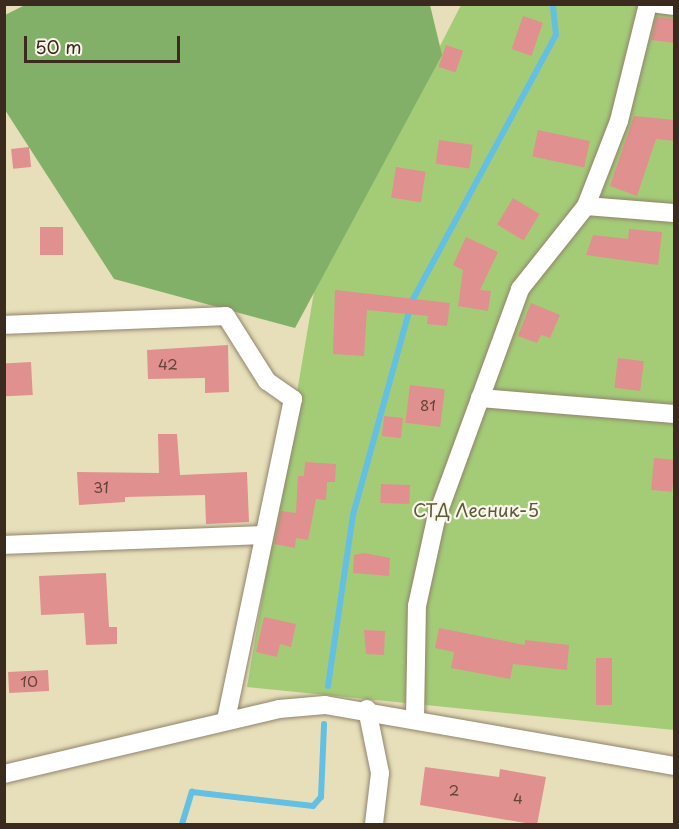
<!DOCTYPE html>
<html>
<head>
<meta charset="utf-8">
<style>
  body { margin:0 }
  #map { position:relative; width:679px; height:829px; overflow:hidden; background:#e7dfba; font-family:"Playpen Sans",sans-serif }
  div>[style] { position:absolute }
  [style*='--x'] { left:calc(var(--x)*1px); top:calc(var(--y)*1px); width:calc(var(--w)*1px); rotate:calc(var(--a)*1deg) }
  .green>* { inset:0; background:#a4cc77 }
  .forest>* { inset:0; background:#83b068 }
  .stream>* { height:6px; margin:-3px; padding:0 3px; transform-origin:3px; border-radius:3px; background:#64c0e2 }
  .building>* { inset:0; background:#e0908e; transform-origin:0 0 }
  .roads { filter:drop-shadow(0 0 2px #91846c) drop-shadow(0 0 2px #91846c) }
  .street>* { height:18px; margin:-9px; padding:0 9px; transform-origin:9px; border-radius:9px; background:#fff }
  span { translate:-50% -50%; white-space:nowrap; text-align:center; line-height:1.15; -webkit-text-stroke:4.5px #fbf7ec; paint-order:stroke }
  .number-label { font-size:15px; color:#64443a }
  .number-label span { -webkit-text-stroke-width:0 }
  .park-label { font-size:18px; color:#5a5b39 }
  .frame { position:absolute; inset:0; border:6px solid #3b2a1e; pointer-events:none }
  .scale { position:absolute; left:24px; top:36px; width:156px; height:27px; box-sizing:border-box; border:3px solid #3b2a1e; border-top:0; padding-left:8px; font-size:18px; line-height:21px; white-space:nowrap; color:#3b2a1e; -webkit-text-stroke:4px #fbf7ec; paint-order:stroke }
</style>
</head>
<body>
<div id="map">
  <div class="green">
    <i style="clip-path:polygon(461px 5px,674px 5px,674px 730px,247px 687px,314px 292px)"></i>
  </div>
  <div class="forest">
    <i style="clip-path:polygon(25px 5px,430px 5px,442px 55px,295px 328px,114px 279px,5px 110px,5px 15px)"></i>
  </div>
  <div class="stream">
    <i style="--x:328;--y:686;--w:173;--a:-81.7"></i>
    <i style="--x:353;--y:515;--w:222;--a:-74.6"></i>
    <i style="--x:412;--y:301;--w:302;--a:-61.6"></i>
    <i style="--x:556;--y:35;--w:31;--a:-96"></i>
    <i style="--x:182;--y:824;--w:34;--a:-73"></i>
    <i style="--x:192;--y:792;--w:122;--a:6.6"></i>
    <i style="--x:313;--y:806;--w:12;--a:-48"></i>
    <i style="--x:321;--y:797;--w:73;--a:-87.6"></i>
  </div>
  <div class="building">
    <i style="left:523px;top:16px;width:21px;height:35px;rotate:19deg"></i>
    <i style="clip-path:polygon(656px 17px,675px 19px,675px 43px,651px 40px)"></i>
    <i style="left:446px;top:45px;width:18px;height:23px;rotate:19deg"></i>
    <i style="clip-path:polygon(634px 116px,675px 120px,675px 141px,656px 139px,637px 196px,610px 186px)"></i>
    <i style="left:538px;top:130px;width:53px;height:27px;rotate:12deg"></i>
    <i style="left:439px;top:140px;width:34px;height:24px;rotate:8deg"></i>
    <i style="left:29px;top:147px;width:20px;height:18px;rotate:84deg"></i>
    <i style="left:396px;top:167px;width:30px;height:31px;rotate:9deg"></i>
    <i style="left:513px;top:198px;width:31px;height:31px;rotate:31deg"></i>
    <i style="left:40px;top:227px;width:23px;height:28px"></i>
    <i style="clip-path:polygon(629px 229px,662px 232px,658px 265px,586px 255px,593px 235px,628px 239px)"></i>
    <i style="clip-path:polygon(466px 237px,498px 252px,480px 290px,491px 291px,488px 311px,458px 306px,463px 270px,453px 265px)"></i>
    <i style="clip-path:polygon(335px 290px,450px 303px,447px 326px,427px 324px,428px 316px,367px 310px,364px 356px,333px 354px)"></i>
    <i style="clip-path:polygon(531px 303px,560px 315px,550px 338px,541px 335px,537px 343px,518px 336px)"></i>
    <i style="clip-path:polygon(228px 345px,229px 392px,205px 393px,205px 378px,148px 379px,147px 350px)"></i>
    <i style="left:618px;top:358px;width:26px;height:30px;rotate:7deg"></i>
    <i style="left:31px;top:362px;width:33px;height:27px;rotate:87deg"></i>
    <i style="left:410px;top:385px;width:35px;height:38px;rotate:7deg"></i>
    <i style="left:384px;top:416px;width:19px;height:20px;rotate:6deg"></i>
    <i style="clip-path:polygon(158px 434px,177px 434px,180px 475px,247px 472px,249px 522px,206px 524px,205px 495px,125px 497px,125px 502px,79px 505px,77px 472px,159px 473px)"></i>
    <i style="left:654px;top:458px;width:21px;height:32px;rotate:5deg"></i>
    <i style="clip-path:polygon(305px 462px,336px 464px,335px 482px,327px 482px,326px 500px,316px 499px,308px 540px,296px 538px,295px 548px,274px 544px,281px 511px,296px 513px,298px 476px,304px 476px)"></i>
    <i style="left:381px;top:484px;width:29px;height:19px;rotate:2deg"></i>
    <i style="clip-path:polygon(364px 553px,390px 558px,389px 576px,353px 573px,354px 555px)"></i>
    <i style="clip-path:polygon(106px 573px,109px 627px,117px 627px,117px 644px,86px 645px,84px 613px,41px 615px,39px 576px)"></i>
    <i style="clip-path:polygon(264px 617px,296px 624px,291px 647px,280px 644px,277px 657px,256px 652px)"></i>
    <i style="clip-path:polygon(439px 628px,525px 645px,525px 640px,569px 645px,567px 670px,513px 664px,510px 679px,451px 668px,454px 652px,435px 648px)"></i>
    <i style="clip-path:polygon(364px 630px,385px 631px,384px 655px,366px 654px)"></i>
    <i style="left:596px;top:658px;width:16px;height:47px"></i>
    <i style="left:48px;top:670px;width:21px;height:40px;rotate:87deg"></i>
    <i style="clip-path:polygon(425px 767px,499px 777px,500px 769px,546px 777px,537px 825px,420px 805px)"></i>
  </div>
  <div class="roads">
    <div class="street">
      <i style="--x:658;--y:4;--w:16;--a:7"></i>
      <i style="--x:586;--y:206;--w:91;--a:-68.8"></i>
      <i style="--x:619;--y:121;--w:121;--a:-76.1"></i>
      <i style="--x:4;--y:325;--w:222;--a:-2.3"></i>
      <i style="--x:226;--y:316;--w:77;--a:57.8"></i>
      <i style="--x:267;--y:381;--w:32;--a:35"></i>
      <i style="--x:293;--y:399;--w:328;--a:101.8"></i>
      <i style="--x:480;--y:398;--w:195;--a:4.7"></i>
      <i style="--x:4;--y:545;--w:258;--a:-2.2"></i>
      <i style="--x:367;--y:709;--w:65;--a:78.5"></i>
      <i style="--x:380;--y:773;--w:51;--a:96.7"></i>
      <i style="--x:415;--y:718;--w:112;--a:-89"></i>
      <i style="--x:417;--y:606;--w:89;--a:-77.7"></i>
      <i style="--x:436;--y:519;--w:245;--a:-69.9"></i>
      <i style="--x:520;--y:289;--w:106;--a:-51.5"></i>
      <i style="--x:586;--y:206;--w:88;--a:4.5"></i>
      <i style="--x:4;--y:774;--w:283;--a:-13.3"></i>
      <i style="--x:279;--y:709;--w:46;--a:-5"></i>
      <i style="--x:325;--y:705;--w:354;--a:9.9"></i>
    </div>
  </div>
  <div class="number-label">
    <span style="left:168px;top:364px">42</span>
    <span style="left:428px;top:405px">81</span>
    <span style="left:101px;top:487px">31</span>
    <span style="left:29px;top:681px">10</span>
    <span style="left:454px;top:790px">2</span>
    <span style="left:518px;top:798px">4</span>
  </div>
  <div class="park-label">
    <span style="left:476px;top:510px">СТД Лесник-5</span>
  </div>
  <div class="frame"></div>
  <div class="scale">50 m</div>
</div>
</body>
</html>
